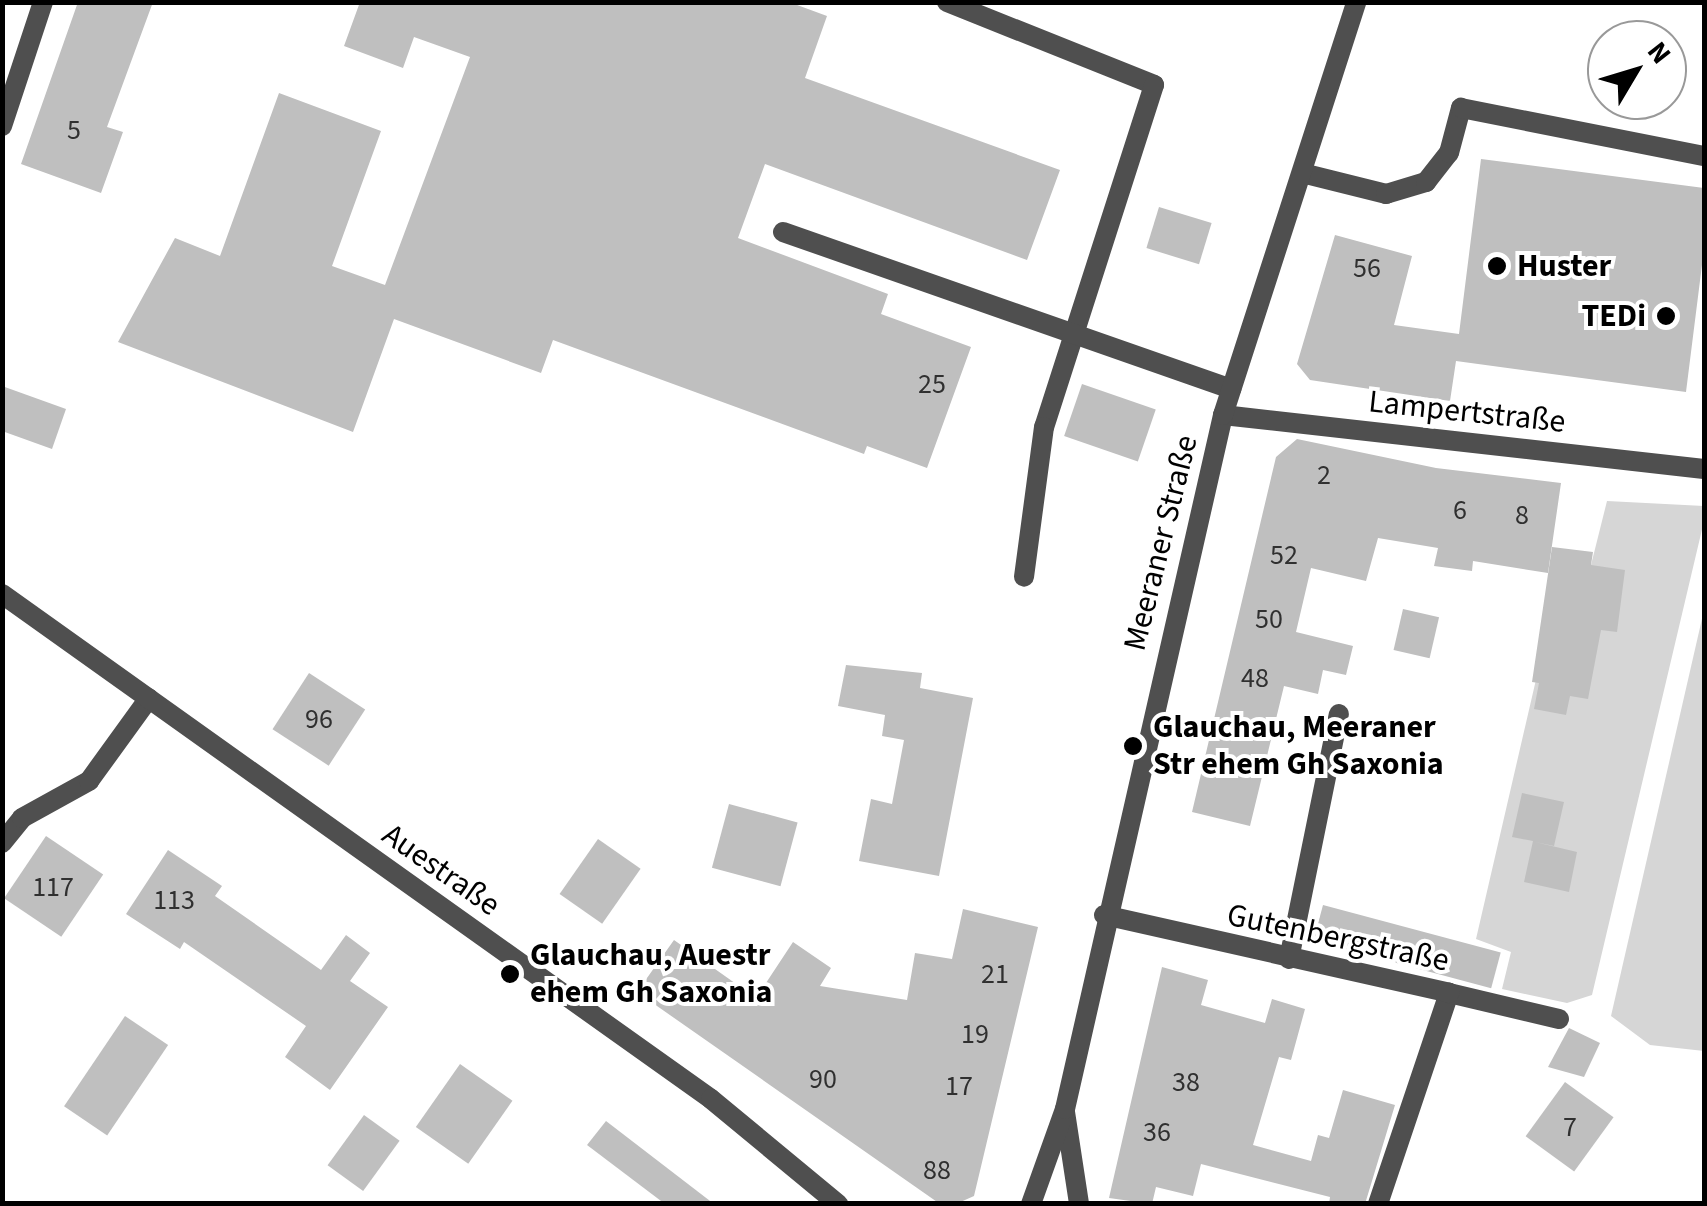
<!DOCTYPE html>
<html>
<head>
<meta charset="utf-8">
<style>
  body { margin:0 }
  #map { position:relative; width:1707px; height:1206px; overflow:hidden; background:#fff; font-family:"Source Sans 3",sans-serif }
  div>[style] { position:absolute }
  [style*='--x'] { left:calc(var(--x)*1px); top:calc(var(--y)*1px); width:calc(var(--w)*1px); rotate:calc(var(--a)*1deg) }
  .green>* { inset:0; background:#d6d6d6 }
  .building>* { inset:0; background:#bfbfbf; transform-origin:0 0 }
  .service>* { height:20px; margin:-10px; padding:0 10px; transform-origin:10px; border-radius:10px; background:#4f4f4f }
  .minor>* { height:20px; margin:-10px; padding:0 10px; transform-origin:10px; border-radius:10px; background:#4f4f4f }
  .tertiary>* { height:20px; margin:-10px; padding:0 10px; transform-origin:10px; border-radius:10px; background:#4f4f4f }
  .dots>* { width:28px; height:28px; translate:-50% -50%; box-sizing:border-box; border:5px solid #fff; border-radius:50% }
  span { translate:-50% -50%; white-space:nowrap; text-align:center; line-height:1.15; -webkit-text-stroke:8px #fff; paint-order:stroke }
  .number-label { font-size:28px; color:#303030 }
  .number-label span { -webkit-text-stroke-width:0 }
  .poi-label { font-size:32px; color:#000; font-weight:700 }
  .left { translate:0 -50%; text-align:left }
  .right { translate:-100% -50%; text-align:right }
  .street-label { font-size:32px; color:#000 }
  .frame { position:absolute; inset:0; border:5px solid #000; pointer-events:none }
  .north { position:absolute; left:1587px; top:20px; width:100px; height:100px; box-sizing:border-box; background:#fff; border:2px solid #999; border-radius:50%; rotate:52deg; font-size:28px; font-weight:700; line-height:40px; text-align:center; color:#000 }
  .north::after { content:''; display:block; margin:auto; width:35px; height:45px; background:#000; clip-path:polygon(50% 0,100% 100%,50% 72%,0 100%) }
</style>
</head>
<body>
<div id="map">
  <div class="green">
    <i style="clip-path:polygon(1607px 501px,1704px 506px,1704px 521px,1592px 995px,1567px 1003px,1502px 989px,1511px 952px,1476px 939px,1550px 619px,1591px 565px)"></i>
    <i style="clip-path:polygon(1704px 610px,1704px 1051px,1650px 1045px,1611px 1016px)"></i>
  </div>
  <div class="building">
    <i style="clip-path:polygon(78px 2px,153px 2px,107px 127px,123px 132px,101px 193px,21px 164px)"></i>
    <i style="clip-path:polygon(360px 2px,789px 2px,827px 16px,805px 78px,1060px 170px,1027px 260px,765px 164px,738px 238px,888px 294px,881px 314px,971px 347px,927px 468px,867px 446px,864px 454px,553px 340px,541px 373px,394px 319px,353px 432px,118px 342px,175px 238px,220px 256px,279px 93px,381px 131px,332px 266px,385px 285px,470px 57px,414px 37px,403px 68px,344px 46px)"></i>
    <i style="clip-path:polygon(1481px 159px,1704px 188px,1704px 249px,1686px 392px,1456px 361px,1450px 401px,1310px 380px,1297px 364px,1335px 235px,1412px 256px,1394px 325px,1459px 334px)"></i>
    <i style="left:1159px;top:207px;width:55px;height:43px;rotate:17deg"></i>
    <i style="left:1082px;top:384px;width:78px;height:55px;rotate:19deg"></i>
    <i style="clip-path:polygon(2px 386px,66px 409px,52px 449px,2px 431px)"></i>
    <i style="clip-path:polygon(1297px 439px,1436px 468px,1561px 483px,1548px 573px,1473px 561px,1472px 571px,1434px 566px,1438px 548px,1378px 538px,1366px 581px,1311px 568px,1296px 632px,1353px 646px,1346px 675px,1323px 670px,1318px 694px,1284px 686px,1250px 826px,1192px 812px,1276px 457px)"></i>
    <i style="clip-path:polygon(1552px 547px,1593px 552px,1591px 565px,1625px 570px,1617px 632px,1601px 630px,1588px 699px,1570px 696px,1566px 715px,1534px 709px,1539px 683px,1532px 682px)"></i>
    <i style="left:1403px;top:609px;width:37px;height:42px;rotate:13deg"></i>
    <i style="clip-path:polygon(846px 665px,922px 673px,920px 688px,973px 698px,939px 876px,859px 861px,871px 799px,892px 804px,904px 740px,882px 736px,885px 715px,838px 706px)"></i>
    <i style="left:309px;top:673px;width:67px;height:67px;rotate:33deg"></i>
    <i style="clip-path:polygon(1522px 793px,1564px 802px,1554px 846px,1535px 842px,1577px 852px,1569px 892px,1524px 882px,1533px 841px,1512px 837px)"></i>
    <i style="left:729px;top:804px;width:71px;height:66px;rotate:15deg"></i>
    <i style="left:46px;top:836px;width:69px;height:75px;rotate:34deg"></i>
    <i style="left:598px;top:839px;width:52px;height:67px;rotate:35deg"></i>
    <i style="clip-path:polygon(168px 850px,222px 886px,215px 896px,321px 970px,346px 935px,370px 953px,350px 981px,388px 1007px,330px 1090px,285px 1057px,306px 1026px,184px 942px,180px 949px,126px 914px)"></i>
    <i style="left:1323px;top:905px;width:184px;height:37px;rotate:15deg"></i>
    <i style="clip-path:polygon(963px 909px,1038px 927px,974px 1196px,956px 1204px,940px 1204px,637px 992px,674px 940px,756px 998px,793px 942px,831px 968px,820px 986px,907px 1000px,915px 953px,952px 959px)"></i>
    <i style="clip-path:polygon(1162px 967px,1208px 980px,1201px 1005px,1265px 1023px,1272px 999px,1305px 1009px,1291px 1060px,1279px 1057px,1253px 1145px,1311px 1161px,1318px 1135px,1329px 1138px,1343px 1090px,1395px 1105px,1365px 1204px,1329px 1204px,1330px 1197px,1201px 1164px,1193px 1196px,1156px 1187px,1152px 1204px,1109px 1198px)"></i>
    <i style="left:125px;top:1016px;width:52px;height:109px;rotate:34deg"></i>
    <i style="clip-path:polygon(1569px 1028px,1600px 1043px,1584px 1077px,1548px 1067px)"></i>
    <i style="left:460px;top:1064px;width:64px;height:77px;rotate:35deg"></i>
    <i style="left:1565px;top:1082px;width:60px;height:67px;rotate:36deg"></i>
    <i style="left:364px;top:1115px;width:44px;height:62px;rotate:36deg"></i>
    <i style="clip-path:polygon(606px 1121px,714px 1204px,665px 1204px,587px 1145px)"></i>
  </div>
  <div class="service">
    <i style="--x:947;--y:2;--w:223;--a:21.8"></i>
    <i style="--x:1154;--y:85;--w:359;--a:107.8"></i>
    <i style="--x:1044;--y:427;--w:151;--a:97.6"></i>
    <i style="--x:1302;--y:173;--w:87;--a:14"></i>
    <i style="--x:1386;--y:194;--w:42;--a:-16.7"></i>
    <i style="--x:1426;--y:182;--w:37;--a:-52"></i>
    <i style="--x:1449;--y:153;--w:47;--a:-75.1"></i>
    <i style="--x:1461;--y:108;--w:248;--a:11.2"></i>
    <i style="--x:783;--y:232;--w:475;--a:19.3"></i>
    <i style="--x:1223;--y:415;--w:484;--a:6.4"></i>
    <i style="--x:2;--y:843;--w:32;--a:-51"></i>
    <i style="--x:22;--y:818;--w:77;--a:-28.9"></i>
    <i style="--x:89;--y:781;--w:102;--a:-54.1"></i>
    <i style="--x:1289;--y:959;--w:250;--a:-78.5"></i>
    <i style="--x:1378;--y:1204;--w:223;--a:-71.4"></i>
    <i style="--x:1449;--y:993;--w:113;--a:13.3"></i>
  </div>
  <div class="minor">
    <i style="--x:2;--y:126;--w:131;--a:-71.7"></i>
    <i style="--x:1104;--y:915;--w:354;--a:12.7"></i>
  </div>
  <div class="tertiary">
    <i style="--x:2;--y:594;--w:870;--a:35.46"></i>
    <i style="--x:711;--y:1099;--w:165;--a:39.6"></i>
    <i style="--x:1065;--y:1112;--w:93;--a:81.3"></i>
    <i style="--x:1031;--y:1204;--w:101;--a:-70.3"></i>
    <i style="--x:1065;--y:1109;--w:712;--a:-77.17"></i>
    <i style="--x:1223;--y:415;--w:434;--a:-72.1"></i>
  </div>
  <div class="dots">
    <i style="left:1497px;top:266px;background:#000"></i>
    <i style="left:1666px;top:316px;background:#000"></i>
    <i style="left:1133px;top:746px;background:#000"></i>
    <i style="left:510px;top:974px;background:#000"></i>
  </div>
  <div class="number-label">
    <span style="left:74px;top:130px">5</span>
    <span style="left:1367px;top:268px">56</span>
    <span style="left:932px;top:384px">25</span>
    <span style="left:1324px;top:475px">2</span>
    <span style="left:1460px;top:510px">6</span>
    <span style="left:1522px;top:515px">8</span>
    <span style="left:1284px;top:555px">52</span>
    <span style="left:1269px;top:619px">50</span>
    <span style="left:1255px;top:678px">48</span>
    <span style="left:319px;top:719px">96</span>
    <span style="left:53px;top:887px">117</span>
    <span style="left:174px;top:900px">113</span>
    <span style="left:995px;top:974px">21</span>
    <span style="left:975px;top:1034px">19</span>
    <span style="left:823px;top:1079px">90</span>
    <span style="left:1186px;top:1082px">38</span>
    <span style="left:959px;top:1086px">17</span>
    <span style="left:1570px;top:1127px">7</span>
    <span style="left:1157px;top:1132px">36</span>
    <span style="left:937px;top:1170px">88</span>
  </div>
  <div class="poi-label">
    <span class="left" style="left:1517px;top:266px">Huster</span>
    <span class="right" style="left:1646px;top:316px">TEDi</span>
    <span class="left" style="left:1153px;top:746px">Glauchau, Meeraner<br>Str ehem Gh Saxonia</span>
    <span class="left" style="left:530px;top:974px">Glauchau, Auestr<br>ehem Gh Saxonia</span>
  </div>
  <div class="street-label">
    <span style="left:1467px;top:412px;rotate:6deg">Lampertstraße</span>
    <span style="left:1161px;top:543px;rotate:-76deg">Meeraner Straße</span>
    <span style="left:441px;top:870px;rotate:35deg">Auestraße</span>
    <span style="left:1338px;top:938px;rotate:12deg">Gutenbergstraße</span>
  </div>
  <div class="frame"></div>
  <div class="north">N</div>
</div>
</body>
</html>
